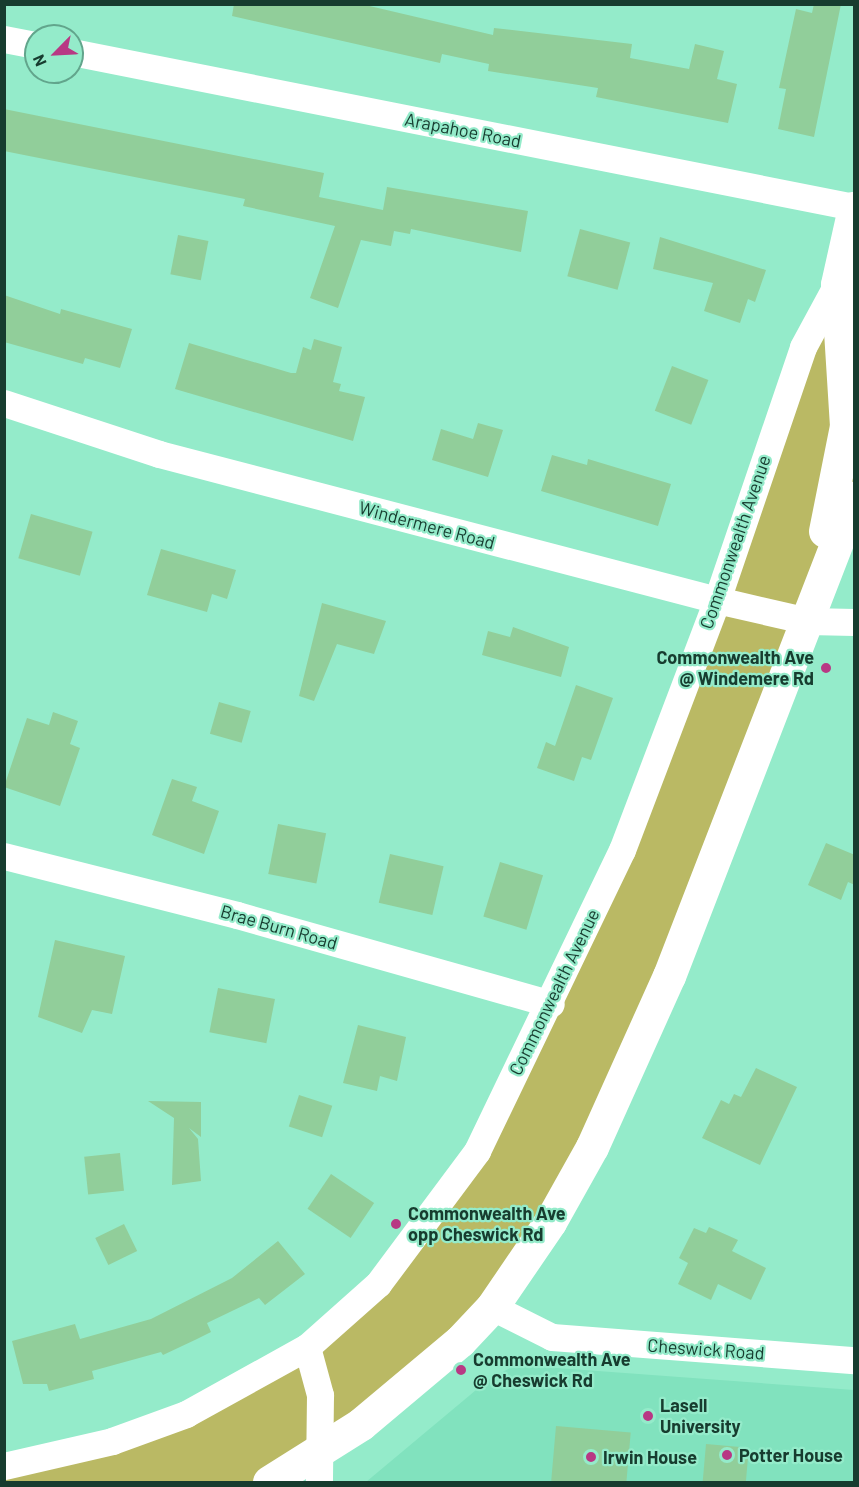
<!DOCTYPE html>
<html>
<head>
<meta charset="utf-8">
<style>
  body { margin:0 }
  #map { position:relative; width:859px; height:1487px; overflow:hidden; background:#94ebca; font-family:Barlow,sans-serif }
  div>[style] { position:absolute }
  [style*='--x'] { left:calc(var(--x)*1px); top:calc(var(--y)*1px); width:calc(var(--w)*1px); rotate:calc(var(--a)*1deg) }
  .built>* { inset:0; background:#81e2be }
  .green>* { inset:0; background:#bab964 }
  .building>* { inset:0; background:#91ce9a; transform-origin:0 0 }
  .street>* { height:27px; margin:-13.5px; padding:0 13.5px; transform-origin:13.5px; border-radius:13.5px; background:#fff }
  .primary>* { height:33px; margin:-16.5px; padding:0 16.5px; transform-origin:16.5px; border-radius:16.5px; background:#fff }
  .dots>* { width:16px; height:16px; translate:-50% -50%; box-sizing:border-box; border:3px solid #94ebca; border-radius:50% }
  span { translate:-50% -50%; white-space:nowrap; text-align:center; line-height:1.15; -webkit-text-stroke:4.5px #94ebca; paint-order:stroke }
  .street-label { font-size:18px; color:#173c2f }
  .poi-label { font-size:18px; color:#173c2f; font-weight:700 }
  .right { translate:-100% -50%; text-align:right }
  .left { translate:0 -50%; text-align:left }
  .frame { position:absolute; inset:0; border:6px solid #173c2f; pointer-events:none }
  .north { position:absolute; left:24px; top:24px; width:60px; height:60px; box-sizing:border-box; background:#94ebca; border:2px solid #62a58c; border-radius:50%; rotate:246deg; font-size:16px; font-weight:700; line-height:24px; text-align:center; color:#173c2f }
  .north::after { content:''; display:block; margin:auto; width:21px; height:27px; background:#b83884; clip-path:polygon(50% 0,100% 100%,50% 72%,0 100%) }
</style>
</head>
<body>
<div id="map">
  <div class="built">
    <i style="clip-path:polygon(530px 1366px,854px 1390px,854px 1482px,366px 1482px,488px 1380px,510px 1368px)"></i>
  </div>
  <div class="green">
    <i style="clip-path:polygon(854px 208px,854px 498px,669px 976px,492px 1307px,269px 1482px,5px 1482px,4px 1466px,112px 1441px,307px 1347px,431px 1215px,551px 1004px)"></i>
  </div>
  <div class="building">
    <i style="clip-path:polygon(234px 4px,361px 4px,493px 35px,494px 28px,632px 44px,630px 58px,689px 69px,695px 44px,724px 51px,717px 79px,737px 84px,728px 123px,596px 97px,598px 88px,488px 71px,489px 64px,442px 54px,440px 63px,232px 16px)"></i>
    <i style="clip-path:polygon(814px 4px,841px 4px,814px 137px,778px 129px,786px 89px,779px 88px,796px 9px,812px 13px)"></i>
    <i style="clip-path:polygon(4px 109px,324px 173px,319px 197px,383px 210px,387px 187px,528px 211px,521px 252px,411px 229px,410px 234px,394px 231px,391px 246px,361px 240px,338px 308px,310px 298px,335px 226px,243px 206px,245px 199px,4px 151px)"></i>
    <i style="left:580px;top:229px;width:52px;height:49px;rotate:15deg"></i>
    <i style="left:178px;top:235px;width:31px;height:40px;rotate:11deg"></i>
    <i style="clip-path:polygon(660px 237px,766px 270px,755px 302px,748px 299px,740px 323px,704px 311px,713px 283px,653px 269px)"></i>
    <i style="clip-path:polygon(4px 295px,60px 314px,61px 309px,132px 329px,120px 368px,85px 358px,83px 364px,4px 342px)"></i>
    <i style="clip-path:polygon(314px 339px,342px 347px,333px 382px,341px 384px,339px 391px,365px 397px,353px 441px,175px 389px,189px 343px,291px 373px,296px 373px,303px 347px,311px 350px)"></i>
    <i style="left:672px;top:366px;width:39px;height:48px;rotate:21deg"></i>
    <i style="clip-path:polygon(478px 423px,503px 430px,488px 477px,432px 460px,441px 429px,473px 439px)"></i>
    <i style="clip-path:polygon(552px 455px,587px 465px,588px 459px,671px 484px,658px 526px,541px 491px)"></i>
    <i style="left:31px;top:514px;width:64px;height:46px;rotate:16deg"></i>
    <i style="clip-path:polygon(161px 549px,236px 570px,227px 599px,212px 594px,207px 612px,147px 595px)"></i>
    <i style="clip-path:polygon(322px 603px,386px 621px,374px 654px,337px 644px,314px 701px,299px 696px)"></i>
    <i style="clip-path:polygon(513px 627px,569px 647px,561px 677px,482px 655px,488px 631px,510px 637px)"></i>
    <i style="clip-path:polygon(576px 685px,613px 698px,591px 760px,582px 757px,574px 781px,537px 768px,546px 742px,555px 746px)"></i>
    <i style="left:219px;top:702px;width:33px;height:33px;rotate:16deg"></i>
    <i style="clip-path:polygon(53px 712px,78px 721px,70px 744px,80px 748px,60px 806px,4px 787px,27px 718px,49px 725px)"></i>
    <i style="clip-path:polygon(172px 779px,197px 787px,192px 801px,219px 811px,204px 854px,152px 835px)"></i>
    <i style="left:278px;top:824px;width:49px;height:51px;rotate:11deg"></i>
    <i style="clip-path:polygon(826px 843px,855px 855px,855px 885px,848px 882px,841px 900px,808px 885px)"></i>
    <i style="left:390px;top:854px;width:55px;height:50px;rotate:13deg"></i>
    <i style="left:500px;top:862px;width:45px;height:57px;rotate:17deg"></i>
    <i style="clip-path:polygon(55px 940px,125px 956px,112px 1014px,92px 1010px,82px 1033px,38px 1017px)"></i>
    <i style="left:218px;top:988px;width:58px;height:45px;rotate:11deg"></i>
    <i style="clip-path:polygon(358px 1025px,406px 1037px,397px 1081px,380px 1076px,377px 1091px,343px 1083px)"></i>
    <i style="clip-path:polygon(756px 1068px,797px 1087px,760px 1165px,702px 1138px,721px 1100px,729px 1104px,734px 1094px,741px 1097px)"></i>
    <i style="left:299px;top:1095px;width:35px;height:33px;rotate:18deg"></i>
    <i style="clip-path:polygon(148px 1101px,201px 1102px,201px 1137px,189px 1128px,198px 1139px,201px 1181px,172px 1185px,174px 1118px)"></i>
    <i style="left:120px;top:1153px;width:38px;height:36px;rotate:84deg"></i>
    <i style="left:331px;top:1174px;width:52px;height:42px;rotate:34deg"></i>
    <i style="left:124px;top:1224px;width:30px;height:32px;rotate:64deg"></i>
    <i style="clip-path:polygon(709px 1227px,738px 1240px,732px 1251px,766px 1268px,751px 1300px,718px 1284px,711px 1300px,678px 1284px,688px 1263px,679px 1258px,694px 1228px,706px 1233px)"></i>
    <i style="clip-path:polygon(278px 1241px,305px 1274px,265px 1305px,259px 1298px,207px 1323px,211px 1332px,197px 1339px,163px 1355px,161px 1352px,92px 1371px,94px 1379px,49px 1391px,47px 1384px,23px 1384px,12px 1341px,75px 1324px,80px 1339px,151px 1319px,232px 1278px)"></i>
    <i style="left:556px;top:1426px;width:75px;height:55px;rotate:5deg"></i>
    <i style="left:706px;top:1444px;width:43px;height:38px;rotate:5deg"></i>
  </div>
  <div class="street">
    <i style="--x:4;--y:39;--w:33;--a:11"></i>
    <i style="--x:72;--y:52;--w:797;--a:11.21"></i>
    <i style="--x:4;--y:403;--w:163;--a:18.2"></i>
    <i style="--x:159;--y:454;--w:577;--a:14.66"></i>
    <i style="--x:717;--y:600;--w:93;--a:13"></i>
    <i style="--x:808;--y:621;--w:46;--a:1.2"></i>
    <i style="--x:4;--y:856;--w:240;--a:14.2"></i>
    <i style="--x:237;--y:915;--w:326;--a:15.8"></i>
    <i style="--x:492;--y:1307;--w:67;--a:26.6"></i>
    <i style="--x:552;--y:1337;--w:303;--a:4.4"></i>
    <i style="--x:307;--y:1347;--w:50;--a:74.8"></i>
    <i style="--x:320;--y:1395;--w:87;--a:90.7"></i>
    <i style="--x:4;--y:1466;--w:111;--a:-13"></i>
    <i style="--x:112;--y:1441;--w:79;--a:-20"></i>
    <i style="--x:186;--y:1414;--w:138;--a:-29"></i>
    <i style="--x:307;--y:1347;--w:95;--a:-41.6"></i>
    <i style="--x:378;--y:1284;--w:166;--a:-53.3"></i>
    <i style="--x:477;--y:1151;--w:334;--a:-64.3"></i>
    <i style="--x:622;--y:850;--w:267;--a:-69.2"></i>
    <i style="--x:717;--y:600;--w:267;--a:-71.2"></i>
    <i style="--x:803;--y:347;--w:72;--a:-61.6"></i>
  </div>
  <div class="primary">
    <i style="--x:825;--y:531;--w:107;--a:-78.7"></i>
    <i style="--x:846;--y:426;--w:142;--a:-93.6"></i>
    <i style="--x:837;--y:284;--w:78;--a:-77.4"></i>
    <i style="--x:269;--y:1482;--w:109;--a:-32.2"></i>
    <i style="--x:361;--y:1424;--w:129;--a:-40"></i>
    <i style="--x:460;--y:1341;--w:47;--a:-46.7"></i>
    <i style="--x:492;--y:1307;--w:103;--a:-55.7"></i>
    <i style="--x:550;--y:1222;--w:86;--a:-60.8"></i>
    <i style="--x:592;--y:1147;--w:188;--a:-65.8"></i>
    <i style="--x:669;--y:976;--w:513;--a:-68.84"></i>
  </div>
  <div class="dots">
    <i style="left:826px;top:668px;background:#b83884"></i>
    <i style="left:396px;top:1224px;background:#b83884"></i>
    <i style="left:461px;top:1370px;background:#b83884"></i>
    <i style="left:648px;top:1416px;background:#b83884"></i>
    <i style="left:727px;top:1455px;background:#b83884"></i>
    <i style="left:591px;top:1457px;background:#b83884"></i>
  </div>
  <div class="street-label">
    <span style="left:463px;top:130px;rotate:11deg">Arapahoe Road</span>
    <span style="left:427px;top:525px;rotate:15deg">Windermere Road</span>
    <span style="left:735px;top:542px;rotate:-71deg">Commonwealth Avenue</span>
    <span style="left:279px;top:927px;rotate:16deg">Brae Burn Road</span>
    <span style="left:554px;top:992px;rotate:-64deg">Commonwealth Avenue</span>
    <span style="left:706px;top:1349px;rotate:4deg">Cheswick Road</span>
  </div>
  <div class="poi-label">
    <span class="right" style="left:814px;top:668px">Commonwealth Ave<br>@ Windemere Rd</span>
    <span class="left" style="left:408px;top:1224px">Commonwealth Ave<br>opp Cheswick Rd</span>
    <span class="left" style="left:473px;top:1370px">Commonwealth Ave<br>@ Cheswick Rd</span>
    <span class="left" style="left:660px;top:1416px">Lasell<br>University</span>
    <span class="left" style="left:739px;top:1455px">Potter House</span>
    <span class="left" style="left:603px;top:1457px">Irwin House</span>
  </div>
  <div class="frame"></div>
  <div class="north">N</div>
</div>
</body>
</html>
